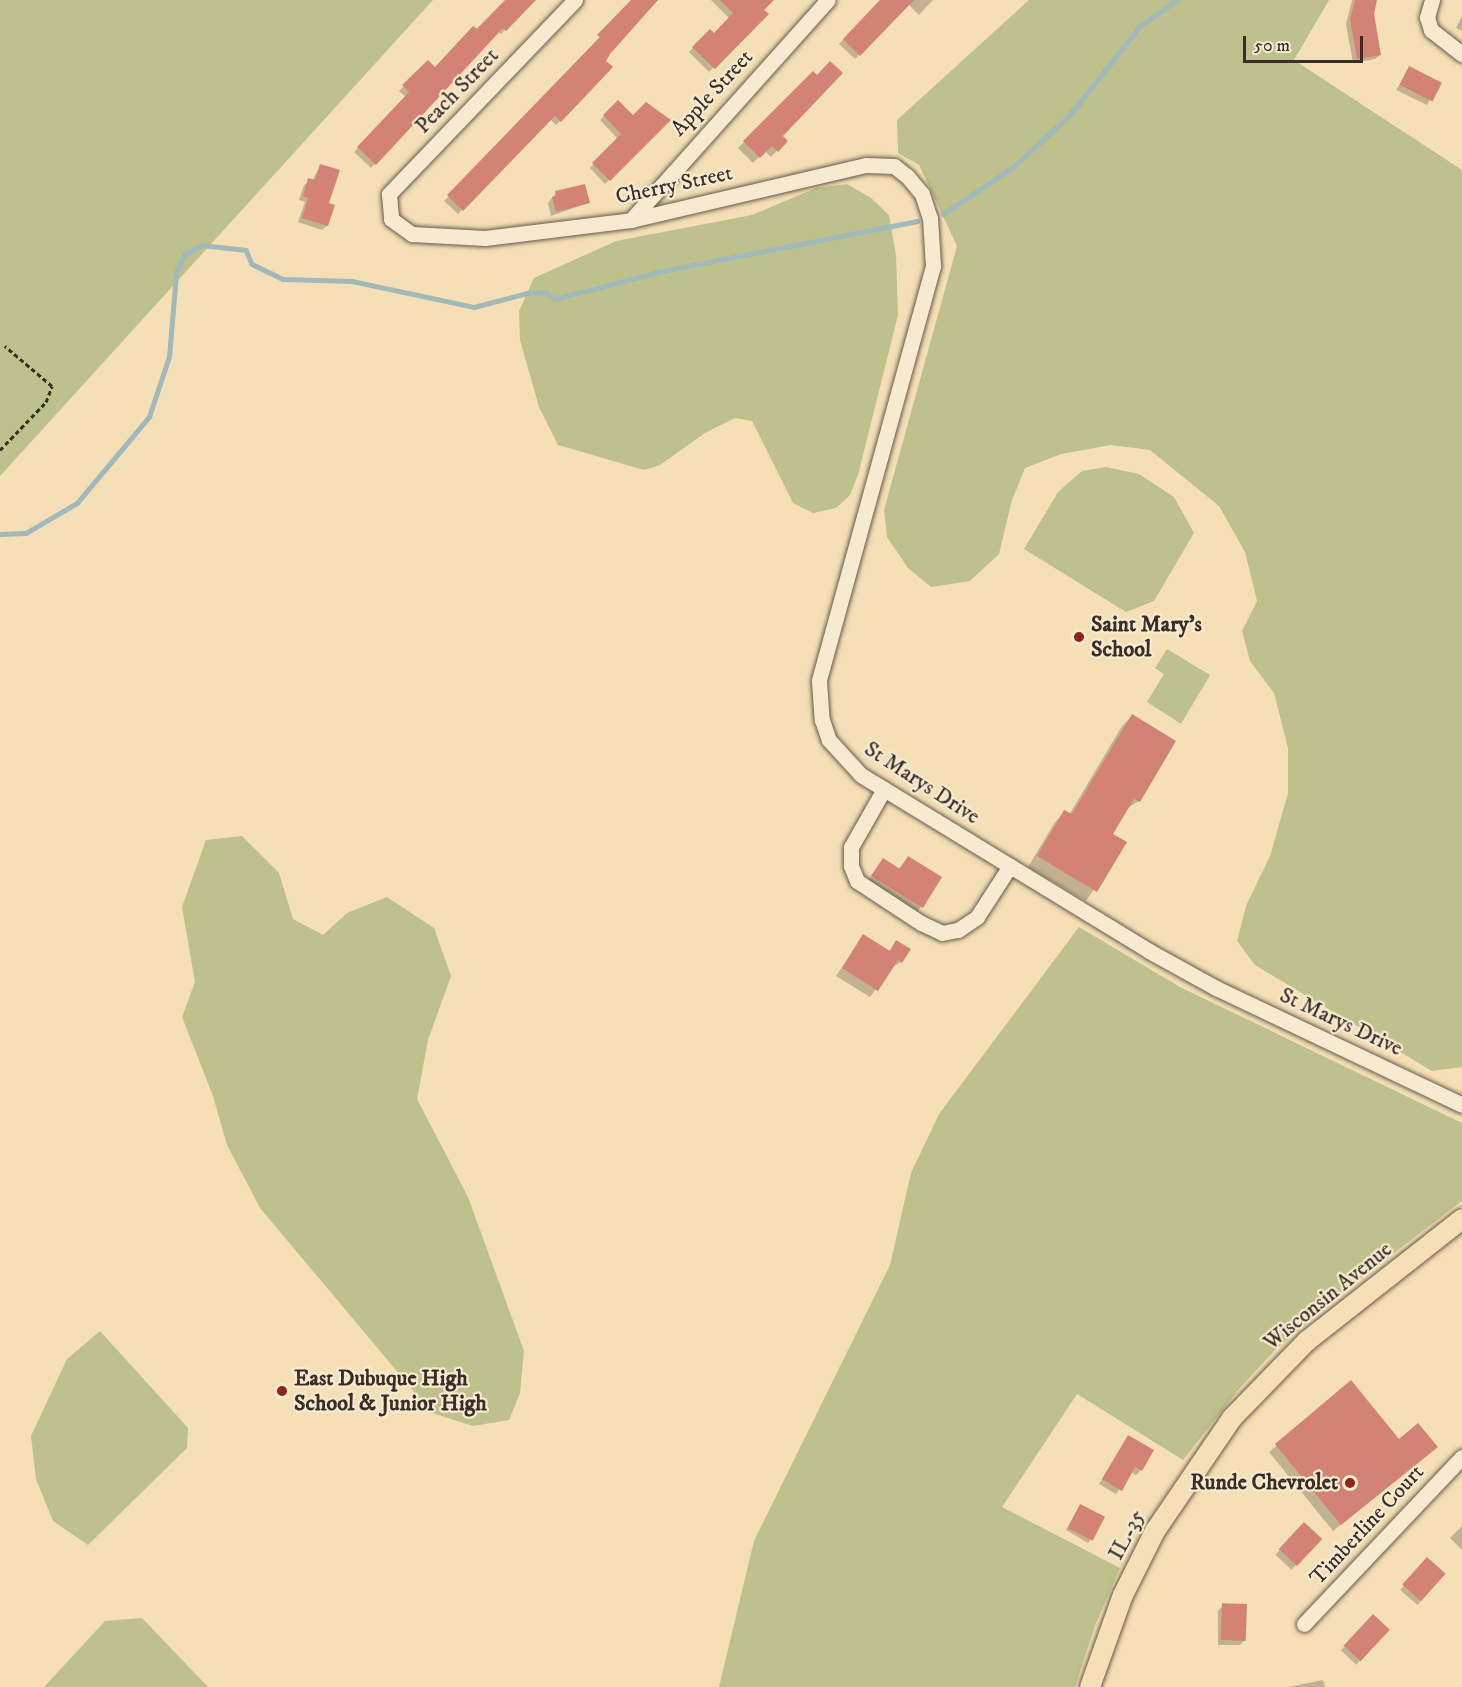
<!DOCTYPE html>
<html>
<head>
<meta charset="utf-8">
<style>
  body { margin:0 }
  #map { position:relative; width:1462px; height:1687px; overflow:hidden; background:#f4dfb6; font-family:"IM FELL DW Pica",serif }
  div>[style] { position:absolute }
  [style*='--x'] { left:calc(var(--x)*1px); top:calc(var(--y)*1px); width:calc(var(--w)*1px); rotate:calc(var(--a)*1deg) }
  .green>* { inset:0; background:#bec18c }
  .shadow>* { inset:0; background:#0003; transform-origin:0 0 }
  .stream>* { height:4.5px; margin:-2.25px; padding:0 2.25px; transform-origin:2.25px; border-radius:2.25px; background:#a1bab9 }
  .building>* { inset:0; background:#d28375; transform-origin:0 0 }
  .path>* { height:3px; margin-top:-1.5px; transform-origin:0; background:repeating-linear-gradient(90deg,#3a2d26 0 4.5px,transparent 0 7.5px) }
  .roads { filter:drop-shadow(0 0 2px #685a4a) drop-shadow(0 0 2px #685a4a) }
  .minor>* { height:15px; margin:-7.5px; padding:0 7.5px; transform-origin:7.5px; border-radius:7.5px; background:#f8ead0 }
  .major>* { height:20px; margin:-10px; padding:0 10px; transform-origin:10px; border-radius:10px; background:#f4dfb6 }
  .dots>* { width:16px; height:16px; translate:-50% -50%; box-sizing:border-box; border:3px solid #f8ead0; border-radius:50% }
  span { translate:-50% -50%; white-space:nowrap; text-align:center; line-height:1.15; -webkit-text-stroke:4.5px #f8ead0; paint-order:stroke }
  .street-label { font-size:22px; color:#3a2d26 }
  .poi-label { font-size:22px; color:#3a2d26; font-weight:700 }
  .left { translate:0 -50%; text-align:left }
  .right { translate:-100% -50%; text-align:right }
  .scale { position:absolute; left:1243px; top:36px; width:120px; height:27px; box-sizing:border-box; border:3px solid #3a2d26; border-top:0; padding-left:8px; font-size:18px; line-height:21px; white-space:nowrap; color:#3a2d26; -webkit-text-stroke:4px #f8ead0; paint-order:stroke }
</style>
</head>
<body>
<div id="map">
  <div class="green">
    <i style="clip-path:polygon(0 0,433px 0,0 476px)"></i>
    <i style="clip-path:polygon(1029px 0,1329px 0,1294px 60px,1462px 170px,1462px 1067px,1432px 1071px,1255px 965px,1237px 941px,1246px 906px,1270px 856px,1288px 793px,1288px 748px,1274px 693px,1250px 661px,1242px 631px,1257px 601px,1245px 552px,1219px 506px,1150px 450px,1111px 445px,1061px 454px,1025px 468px,1012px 500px,999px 554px,970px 581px,931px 587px,908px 568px,887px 537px,884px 510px,957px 246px,919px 165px,898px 153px,897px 120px)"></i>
    <i style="clip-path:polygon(847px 184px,871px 198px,889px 215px,896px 255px,898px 315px,858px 475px,850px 495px,836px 508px,813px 513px,793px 503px,752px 421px,735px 418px,705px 433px,660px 465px,644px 470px,558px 445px,539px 407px,520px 340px,519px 311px,534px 278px,616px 241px,752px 215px,816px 188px)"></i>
    <i style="clip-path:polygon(1106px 467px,1139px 474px,1174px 497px,1194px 533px,1154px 601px,1126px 612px,1024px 549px,1058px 492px,1082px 471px)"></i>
    <i style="clip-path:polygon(1167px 649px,1210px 675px,1181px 724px,1147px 702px,1164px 674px,1155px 668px)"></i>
    <i style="clip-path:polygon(242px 836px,279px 873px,293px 919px,323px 935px,347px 913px,387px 897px,434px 928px,451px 976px,428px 1040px,417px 1099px,468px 1197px,524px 1351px,520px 1393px,509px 1420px,473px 1426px,432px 1413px,260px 1208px,227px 1145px,213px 1096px,182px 1017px,195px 982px,182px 907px,206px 840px)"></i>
    <i style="clip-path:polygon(1079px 927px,1180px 987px,1462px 1123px,1462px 1201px,1353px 1284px,1276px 1349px,1239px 1389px,1183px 1460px,1077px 1394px,1002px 1507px,1120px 1568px,1096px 1623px,1075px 1687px,719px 1687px,754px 1541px,890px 1265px,911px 1173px,939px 1114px)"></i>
    <i style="clip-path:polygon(100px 1331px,188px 1428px,187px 1448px,88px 1545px,53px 1521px,36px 1479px,31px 1436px,67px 1359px)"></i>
    <i style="clip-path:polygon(142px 1618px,208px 1687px,44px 1687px,105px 1621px)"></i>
  </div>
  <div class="shadow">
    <i style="clip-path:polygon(506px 0,526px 0,530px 4px,501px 34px,498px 32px,371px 168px,354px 152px,406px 97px,399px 91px,428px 62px,435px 69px)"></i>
    <i style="clip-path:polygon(635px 0,658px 0,609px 54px,578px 103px,556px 125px,550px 119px,458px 214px,444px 201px)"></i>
    <i style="clip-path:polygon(711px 0,772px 0,762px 10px,766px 14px,709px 72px,689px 52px,710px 31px,714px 35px,730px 19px)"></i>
    <i style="clip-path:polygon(880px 0,933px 0,919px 15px,908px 4px,855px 59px,839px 44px)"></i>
    <i style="clip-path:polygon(1352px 0,1376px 0,1373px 14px,1380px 55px,1375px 59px,1353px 63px,1346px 24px)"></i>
    <i style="clip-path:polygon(1462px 16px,1462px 31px,1456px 28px)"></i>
    <i style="clip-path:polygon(1410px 68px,1440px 83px,1427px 105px,1396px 90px)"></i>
    <i style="clip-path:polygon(813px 73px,781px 137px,786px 141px,771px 157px,765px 151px,753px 163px,738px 148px)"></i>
    <i style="clip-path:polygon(618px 102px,633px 117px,669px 120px,605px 184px,590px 168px,618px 139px,600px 120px)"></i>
    <i style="clip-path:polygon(320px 166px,327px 204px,327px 226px,322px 230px,298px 222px,305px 202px,299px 200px,304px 185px,312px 181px)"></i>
    <i style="clip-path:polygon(556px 193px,588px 203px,551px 216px,548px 203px)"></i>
    <i style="clip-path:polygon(1132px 716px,1139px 801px,1126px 809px,1111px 834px,1125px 843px,1086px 901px,1028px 867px,1055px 822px,1065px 812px,1069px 815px,1122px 726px)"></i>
    <i style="clip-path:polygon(908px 858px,940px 878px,915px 915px,865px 884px,883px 860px,898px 869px)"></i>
    <i style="clip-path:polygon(863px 936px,888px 952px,897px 942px,901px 962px,891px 968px,870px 997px,836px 976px)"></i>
    <i style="clip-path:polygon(1350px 1382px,1398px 1441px,1428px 1454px,1333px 1531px,1269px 1452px)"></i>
    <i style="clip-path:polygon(1128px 1437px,1152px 1450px,1141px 1470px,1136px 1475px,1131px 1472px,1116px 1494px,1099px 1484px)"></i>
    <i style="clip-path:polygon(1079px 1507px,1090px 1541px,1088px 1543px,1066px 1530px)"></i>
    <i style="left:1304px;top:1524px;width:22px;height:42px;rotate:43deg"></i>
    <i style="clip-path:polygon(1462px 1526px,1462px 1550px,1450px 1538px)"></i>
    <i style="left:1427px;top:1559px;width:23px;height:41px;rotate:41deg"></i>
    <i style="clip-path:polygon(1222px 1606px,1244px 1641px,1240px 1645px,1218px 1645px,1218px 1611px)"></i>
    <i style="left:1373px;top:1616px;width:21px;height:47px;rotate:43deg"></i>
    <i style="clip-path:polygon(1323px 1680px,1325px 1687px,1288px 1687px)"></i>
  </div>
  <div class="stream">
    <i style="--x:943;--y:214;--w:83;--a:-33.7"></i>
    <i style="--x:1012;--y:168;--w:77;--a:-42.4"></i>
    <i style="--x:1069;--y:116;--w:115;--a:-51.7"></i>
    <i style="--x:1140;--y:26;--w:45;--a:-35.1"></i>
    <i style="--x:0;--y:534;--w:26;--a:-2"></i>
    <i style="--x:26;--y:533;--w:59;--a:-30.5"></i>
    <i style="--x:77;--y:503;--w:112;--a:-50.1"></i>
    <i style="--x:149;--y:417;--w:63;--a:-71.6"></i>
    <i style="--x:169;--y:357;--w:84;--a:-85.2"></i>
    <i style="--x:176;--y:273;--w:21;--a:-65"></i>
    <i style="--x:185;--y:254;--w:19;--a:-28"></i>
    <i style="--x:202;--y:245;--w:44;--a:6.5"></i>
    <i style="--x:246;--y:250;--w:15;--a:67"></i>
    <i style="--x:252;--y:264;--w:34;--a:26"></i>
    <i style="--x:283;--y:279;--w:69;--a:1.7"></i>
    <i style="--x:352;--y:281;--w:125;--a:12"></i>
    <i style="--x:474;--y:307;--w:55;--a:-14.8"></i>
    <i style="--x:527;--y:293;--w:19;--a:-3"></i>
    <i style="--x:546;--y:292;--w:11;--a:38"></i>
    <i style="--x:555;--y:299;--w:106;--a:-14.7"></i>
    <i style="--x:658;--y:272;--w:264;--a:-11.1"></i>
  </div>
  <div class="building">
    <i style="clip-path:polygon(505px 0,536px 0,506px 31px,503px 28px,376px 165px,357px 147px,409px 92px,402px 85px,428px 60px,435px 67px,473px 26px,477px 29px)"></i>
    <i style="clip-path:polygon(631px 0,658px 0,610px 54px,606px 61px,613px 67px,561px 122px,555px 116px,463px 211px,447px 195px,600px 37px,597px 35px)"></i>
    <i style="clip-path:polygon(720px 0,774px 0,764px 10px,769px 14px,715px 69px,692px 47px,710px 29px,714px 33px,733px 13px)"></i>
    <i style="clip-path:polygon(880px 0,914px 0,860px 56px,843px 39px)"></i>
    <i style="clip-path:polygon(1355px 0,1377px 0,1374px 14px,1381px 55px,1357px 59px,1350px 19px)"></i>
    <i style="clip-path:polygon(830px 61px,843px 73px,783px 136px,788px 141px,778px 152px,772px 146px,760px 158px,743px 141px,813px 71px,817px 75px)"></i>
    <i style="left:1409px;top:66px;width:37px;height:21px;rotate:27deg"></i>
    <i style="clip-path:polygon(618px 100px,633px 115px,646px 102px,671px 120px,610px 181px,592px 163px,621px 134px,603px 115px)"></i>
    <i style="clip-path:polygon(320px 164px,340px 170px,329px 203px,335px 205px,328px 226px,302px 218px,308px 198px,303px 196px,308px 178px,315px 180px)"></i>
    <i style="clip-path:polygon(585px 184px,590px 203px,556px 212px,552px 197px,556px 196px,555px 191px)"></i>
    <i style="clip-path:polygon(1132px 714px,1176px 741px,1140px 802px,1134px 799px,1113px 834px,1127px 842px,1097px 892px,1037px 856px,1064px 810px,1072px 814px)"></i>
    <i style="clip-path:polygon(908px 856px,942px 877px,923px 908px,871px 876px,883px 858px,900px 869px)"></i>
    <i style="clip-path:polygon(863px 934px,890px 951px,896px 940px,911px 949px,902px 963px,898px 960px,878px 991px,842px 968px)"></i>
    <i style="clip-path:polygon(1351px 1380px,1399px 1439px,1418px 1423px,1438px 1447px,1341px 1525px,1275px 1444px)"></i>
    <i style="clip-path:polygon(1128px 1435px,1154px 1450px,1142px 1471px,1135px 1467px,1122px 1491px,1102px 1479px)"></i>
    <i style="left:1080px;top:1504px;width:28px;height:27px;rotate:27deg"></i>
    <i style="left:1304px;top:1522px;width:25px;height:37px;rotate:43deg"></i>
    <i style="left:1427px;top:1557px;width:25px;height:37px;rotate:42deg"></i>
    <i style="left:1247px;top:1604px;width:37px;height:25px;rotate:92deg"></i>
    <i style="left:1373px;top:1614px;width:23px;height:43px;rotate:43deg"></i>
  </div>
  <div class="path">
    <i style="--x:0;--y:450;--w:66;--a:-46.2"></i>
    <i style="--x:46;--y:402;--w:17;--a:-69"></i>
    <i style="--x:52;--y:386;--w:62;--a:-139.6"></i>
  </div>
  <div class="roads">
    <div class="minor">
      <i style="--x:575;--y:0;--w:269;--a:133.8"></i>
      <i style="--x:389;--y:194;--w:25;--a:85"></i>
      <i style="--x:391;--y:219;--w:26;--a:36"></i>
      <i style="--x:412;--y:234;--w:73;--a:3.1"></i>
      <i style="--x:485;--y:238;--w:147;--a:-7"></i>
      <i style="--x:631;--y:220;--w:241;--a:-13.2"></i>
      <i style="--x:866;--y:165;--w:28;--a:2"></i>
      <i style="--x:894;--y:166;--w:16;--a:38"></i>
      <i style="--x:907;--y:176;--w:23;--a:50"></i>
      <i style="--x:922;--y:194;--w:25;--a:72"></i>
      <i style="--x:930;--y:218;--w:48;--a:86.4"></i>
      <i style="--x:933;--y:266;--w:430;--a:105.4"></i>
      <i style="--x:819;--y:681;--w:39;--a:86"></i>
      <i style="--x:822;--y:720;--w:21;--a:71"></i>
      <i style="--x:829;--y:740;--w:47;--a:47.6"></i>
      <i style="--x:861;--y:775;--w:338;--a:31.4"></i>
      <i style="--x:1149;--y:951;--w:77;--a:28.9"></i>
      <i style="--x:1216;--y:988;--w:272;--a:25.4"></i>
      <i style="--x:1432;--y:0;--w:18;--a:106"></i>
      <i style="--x:1427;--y:17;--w:14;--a:73"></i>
      <i style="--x:1431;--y:30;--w:39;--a:38"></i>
      <i style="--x:631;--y:220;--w:295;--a:-48.2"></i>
      <i style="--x:884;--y:789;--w:67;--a:119.6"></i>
      <i style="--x:851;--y:847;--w:19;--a:90"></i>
      <i style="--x:851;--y:866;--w:16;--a:68"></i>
      <i style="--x:857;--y:881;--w:77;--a:33.3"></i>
      <i style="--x:921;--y:923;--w:23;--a:25"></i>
      <i style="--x:942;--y:933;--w:16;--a:-11"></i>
      <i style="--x:958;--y:930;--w:23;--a:-34"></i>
      <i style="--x:977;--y:917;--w:61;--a:-57.1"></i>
      <i style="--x:1304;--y:1624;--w:230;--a:-46.6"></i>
    </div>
    <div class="major">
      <i style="--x:1090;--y:1687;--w:98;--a:-70.3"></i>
      <i style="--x:1123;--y:1595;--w:72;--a:-63.4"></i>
      <i style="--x:1155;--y:1531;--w:137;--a:-55.7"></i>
      <i style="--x:1232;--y:1418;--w:107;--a:-45.8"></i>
      <i style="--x:1307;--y:1341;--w:197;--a:-38.2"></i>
    </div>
  </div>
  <div class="dots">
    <i style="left:1079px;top:637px;background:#8f2418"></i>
    <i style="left:282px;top:1391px;background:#8f2418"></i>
    <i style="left:1350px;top:1483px;background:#8f2418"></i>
  </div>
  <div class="street-label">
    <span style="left:457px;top:91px;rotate:-46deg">Peach Street</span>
    <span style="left:712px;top:93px;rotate:-47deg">Apple Street</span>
    <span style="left:674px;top:185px;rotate:-12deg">Cherry Street</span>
    <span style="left:922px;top:783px;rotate:33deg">St Marys Drive</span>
    <span style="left:1341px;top:1022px;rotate:25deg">St Marys Drive</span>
    <span style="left:1328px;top:1296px;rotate:-39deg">Wisconsin Avenue</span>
    <span style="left:1367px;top:1525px;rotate:-47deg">Timberline Court</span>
    <span style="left:1127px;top:1535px;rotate:-62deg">IL-35</span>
  </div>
  <div class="poi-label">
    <span class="left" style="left:1091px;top:637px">Saint Mary's<br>School</span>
    <span class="left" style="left:294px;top:1391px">East Dubuque High<br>School &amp; Junior High</span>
    <span class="right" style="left:1338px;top:1483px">Runde Chevrolet</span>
  </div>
  <div class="scale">50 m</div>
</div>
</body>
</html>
